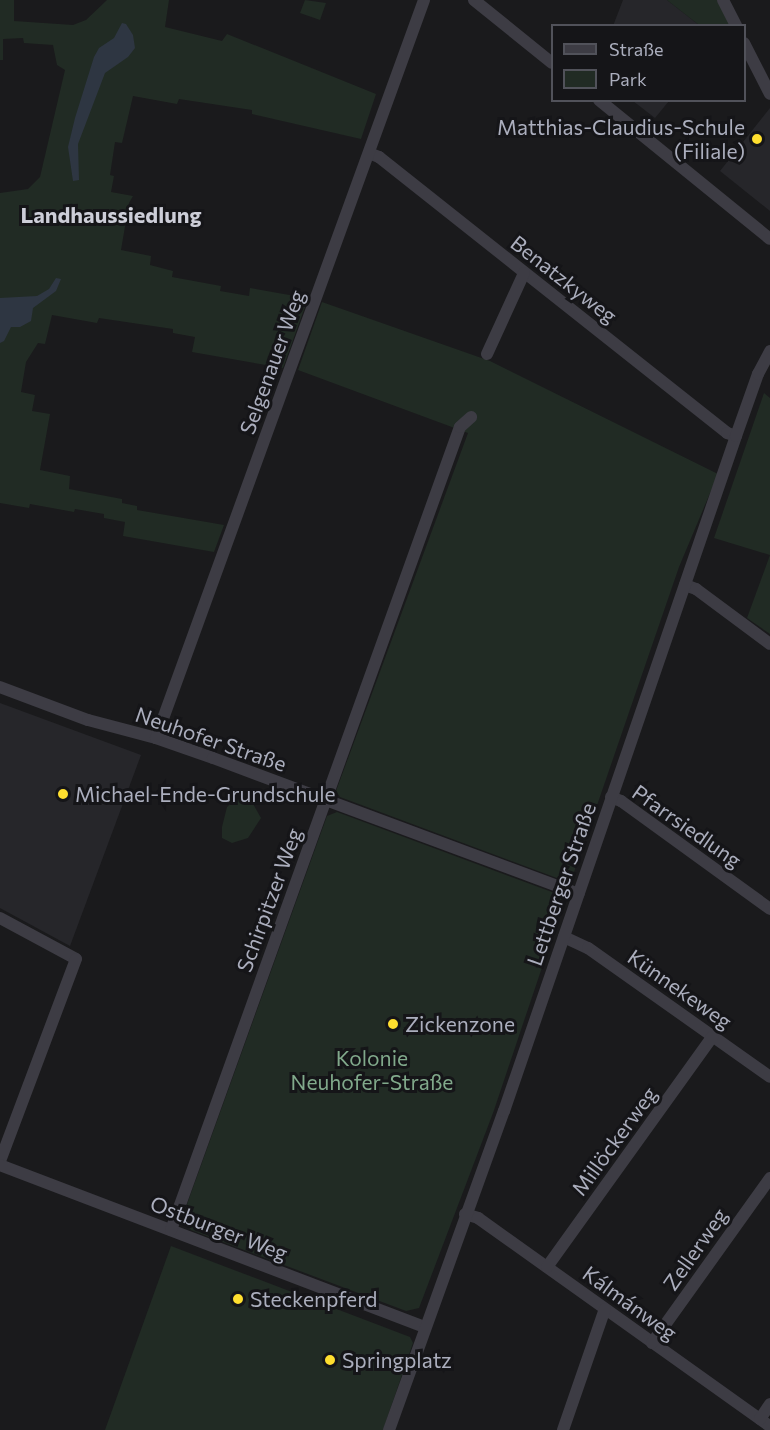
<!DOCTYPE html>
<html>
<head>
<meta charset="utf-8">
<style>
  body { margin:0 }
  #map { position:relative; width:770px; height:1430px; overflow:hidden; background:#1a1a1c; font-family:Commissioner,sans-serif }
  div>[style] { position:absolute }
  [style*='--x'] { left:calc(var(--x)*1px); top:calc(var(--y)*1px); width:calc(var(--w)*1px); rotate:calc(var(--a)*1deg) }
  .built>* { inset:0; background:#26262a }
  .green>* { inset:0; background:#212b24 }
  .water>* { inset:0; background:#2e3642 }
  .minor>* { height:12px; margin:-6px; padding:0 6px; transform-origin:6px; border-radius:6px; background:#3d3c44 }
  .dots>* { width:16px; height:16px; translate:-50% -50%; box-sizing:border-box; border:3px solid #151518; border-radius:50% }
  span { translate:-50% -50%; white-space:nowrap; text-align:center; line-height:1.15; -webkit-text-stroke:6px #151518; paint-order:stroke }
  .poi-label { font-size:21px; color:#abaebd }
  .right { translate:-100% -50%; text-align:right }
  .left { translate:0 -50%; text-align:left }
  .street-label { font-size:21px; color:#abaebd }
  .park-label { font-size:21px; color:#81a98b }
  .neighbourhood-label { font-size:22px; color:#cdced8; font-weight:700 }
  .legend { position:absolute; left:551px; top:24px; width:195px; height:78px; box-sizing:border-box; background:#151518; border:2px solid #51525a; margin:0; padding:8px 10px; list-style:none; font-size:18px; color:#abaebd }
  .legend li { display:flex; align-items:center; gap:12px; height:30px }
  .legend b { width:30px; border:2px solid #51525a }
</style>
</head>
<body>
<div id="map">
  <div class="built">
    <i style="clip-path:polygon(623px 0,667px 0,699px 25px,613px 26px)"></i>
    <i style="clip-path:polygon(633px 101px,669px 101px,655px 118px)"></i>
    <i style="clip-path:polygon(770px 108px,770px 211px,720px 171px)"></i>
    <i style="clip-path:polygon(0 703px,141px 755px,70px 946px,0 908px)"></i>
  </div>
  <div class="green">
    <i style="clip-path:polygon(0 0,14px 0,14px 21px,73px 25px,86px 20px,107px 0,169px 0,165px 27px,222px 41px,227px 34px,376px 94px,361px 139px,252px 114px,252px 110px,179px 99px,177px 104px,133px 96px,122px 143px,115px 142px,110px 175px,114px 176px,111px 192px,133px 196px,129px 203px,121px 250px,151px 256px,150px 265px,173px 271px,172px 277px,221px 286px,220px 291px,249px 296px,250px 288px,295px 296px,306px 304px,283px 368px,192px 352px,195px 337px,173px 333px,173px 329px,99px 318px,97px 323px,52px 315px,45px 344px,38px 343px,26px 362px,21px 392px,35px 395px,32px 411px,50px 414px,40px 470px,70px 476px,69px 489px,122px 499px,122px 503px,137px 506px,137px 510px,224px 525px,214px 552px,123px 536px,125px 522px,104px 518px,104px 514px,75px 509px,74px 512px,30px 504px,29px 508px,0 503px,0 193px,28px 189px,40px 177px,65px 70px,57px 65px,53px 45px,24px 43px,23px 38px,3px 39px,3px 60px,0 60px)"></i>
    <i style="clip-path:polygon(305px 0,326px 3px,320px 20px,300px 13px)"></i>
    <i style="clip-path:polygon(667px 0,717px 0,730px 25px,699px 25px)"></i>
    <i style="clip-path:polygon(322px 302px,490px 361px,718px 474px,679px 567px,572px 878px,565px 881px,340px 797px,336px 791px,468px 433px,298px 370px)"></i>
    <i style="clip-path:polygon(764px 393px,770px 398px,770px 634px,747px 618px,770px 555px,714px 538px)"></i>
    <i style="clip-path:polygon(236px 799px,252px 802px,261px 818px,248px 838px,232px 843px,222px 838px,222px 827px,227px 807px)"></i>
    <i style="clip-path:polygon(337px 812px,560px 895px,563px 905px,493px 1113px,419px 1308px,406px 1311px,191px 1230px,182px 1218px,327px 816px)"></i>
    <i style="clip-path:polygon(171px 1246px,410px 1337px,413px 1343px,383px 1430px,105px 1430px)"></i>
  </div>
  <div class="water">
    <i style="clip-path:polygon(122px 23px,126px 24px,133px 35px,135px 48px,128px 57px,105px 73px,78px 144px,79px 180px,73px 181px,68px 147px,75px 118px,94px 57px,99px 48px,114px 38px)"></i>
    <i style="clip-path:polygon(56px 278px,61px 279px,56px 291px,33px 308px,31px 321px,20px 327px,11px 327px,4px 341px,0 343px,0 298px,37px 296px,49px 289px)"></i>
  </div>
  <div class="minor">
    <i style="--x:474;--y:0;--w:100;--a:38.9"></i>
    <i style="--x:723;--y:0;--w:29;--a:63"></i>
    <i style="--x:744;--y:43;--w:57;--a:63"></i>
    <i style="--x:599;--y:100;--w:220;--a:39.1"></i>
    <i style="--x:369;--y:153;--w:11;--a:22"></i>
    <i style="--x:379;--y:157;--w:444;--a:38.4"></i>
    <i style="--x:727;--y:433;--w:9;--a:18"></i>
    <i style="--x:487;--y:354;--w:89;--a:-65.4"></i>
    <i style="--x:685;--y:585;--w:12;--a:20"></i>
    <i style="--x:696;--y:589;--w:92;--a:36.6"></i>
    <i style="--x:0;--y:687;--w:94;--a:20.6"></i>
    <i style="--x:88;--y:720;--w:70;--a:14.8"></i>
    <i style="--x:156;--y:738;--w:60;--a:19.3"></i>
    <i style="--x:213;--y:758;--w:390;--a:20.4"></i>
    <i style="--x:156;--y:738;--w:785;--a:-70.04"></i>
    <i style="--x:611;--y:797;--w:11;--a:22"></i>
    <i style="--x:621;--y:801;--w:184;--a:35.9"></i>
    <i style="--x:0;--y:918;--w:86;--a:28.3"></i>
    <i style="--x:76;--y:959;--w:216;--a:110.6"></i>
    <i style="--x:564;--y:937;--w:26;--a:25"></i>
    <i style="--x:588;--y:948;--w:223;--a:35.3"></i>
    <i style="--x:0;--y:1165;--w:454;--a:20.9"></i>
    <i style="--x:465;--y:1214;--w:14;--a:17"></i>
    <i style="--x:478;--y:1218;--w:359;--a:35.5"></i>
    <i style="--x:171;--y:1230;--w:853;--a:-70.21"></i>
    <i style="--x:460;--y:427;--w:15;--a:-42"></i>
    <i style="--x:547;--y:1267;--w:284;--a:-54.3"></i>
    <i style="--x:652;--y:1343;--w:203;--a:-54.4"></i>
    <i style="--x:760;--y:1419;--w:18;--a:-56"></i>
    <i style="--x:389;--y:1430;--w:339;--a:-70.2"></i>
    <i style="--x:504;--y:1111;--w:714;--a:-71.03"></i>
    <i style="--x:736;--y:436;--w:66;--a:-70.5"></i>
    <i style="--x:758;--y:374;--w:26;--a:-62"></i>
    <i style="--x:563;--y:1430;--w:128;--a:-70.9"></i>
  </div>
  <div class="dots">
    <i style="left:757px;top:139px;background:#ffdf2f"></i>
    <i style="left:63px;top:794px;background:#ffdf2f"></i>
    <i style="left:393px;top:1024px;background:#ffdf2f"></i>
    <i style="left:238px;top:1299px;background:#ffdf2f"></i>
    <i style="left:330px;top:1360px;background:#ffdf2f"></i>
  </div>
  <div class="poi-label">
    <span class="right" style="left:745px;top:139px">Matthias-Claudius-Schule<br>(Filiale)</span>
    <span class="left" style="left:75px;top:794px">Michael-Ende-Grundschule</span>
    <span class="left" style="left:405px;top:1024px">Zickenzone</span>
    <span class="left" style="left:250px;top:1299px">Steckenpferd</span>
    <span class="left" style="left:342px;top:1360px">Springplatz</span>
  </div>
  <div class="street-label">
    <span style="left:564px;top:279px;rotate:38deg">Benatzkyweg</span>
    <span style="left:272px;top:362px;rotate:-70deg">Selgenauer Weg</span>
    <span style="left:211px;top:739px;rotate:19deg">Neuhofer Straße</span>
    <span style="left:687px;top:826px;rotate:35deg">Pfarrsiedlung</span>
    <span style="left:561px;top:884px;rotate:-71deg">Lettberger Straße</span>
    <span style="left:269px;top:900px;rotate:-70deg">Schirpitzer Weg</span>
    <span style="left:680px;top:989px;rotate:35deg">Künnekeweg</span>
    <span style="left:614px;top:1141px;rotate:-54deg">Millöckerweg</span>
    <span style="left:219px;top:1228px;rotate:21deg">Ostburger Weg</span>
    <span style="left:695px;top:1249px;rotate:-55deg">Zellerweg</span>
    <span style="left:630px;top:1303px;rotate:36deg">Kálmánweg</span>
  </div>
  <div class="park-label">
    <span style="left:372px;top:1070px">Kolonie<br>Neuhofer-Straße</span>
  </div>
  <div class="neighbourhood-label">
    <span style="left:111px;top:215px">Landhaussiedlung</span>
  </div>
  <ul class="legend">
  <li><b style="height:8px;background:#3d3c44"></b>Straße</li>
  <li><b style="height:16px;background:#212b24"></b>Park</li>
  </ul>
</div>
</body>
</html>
